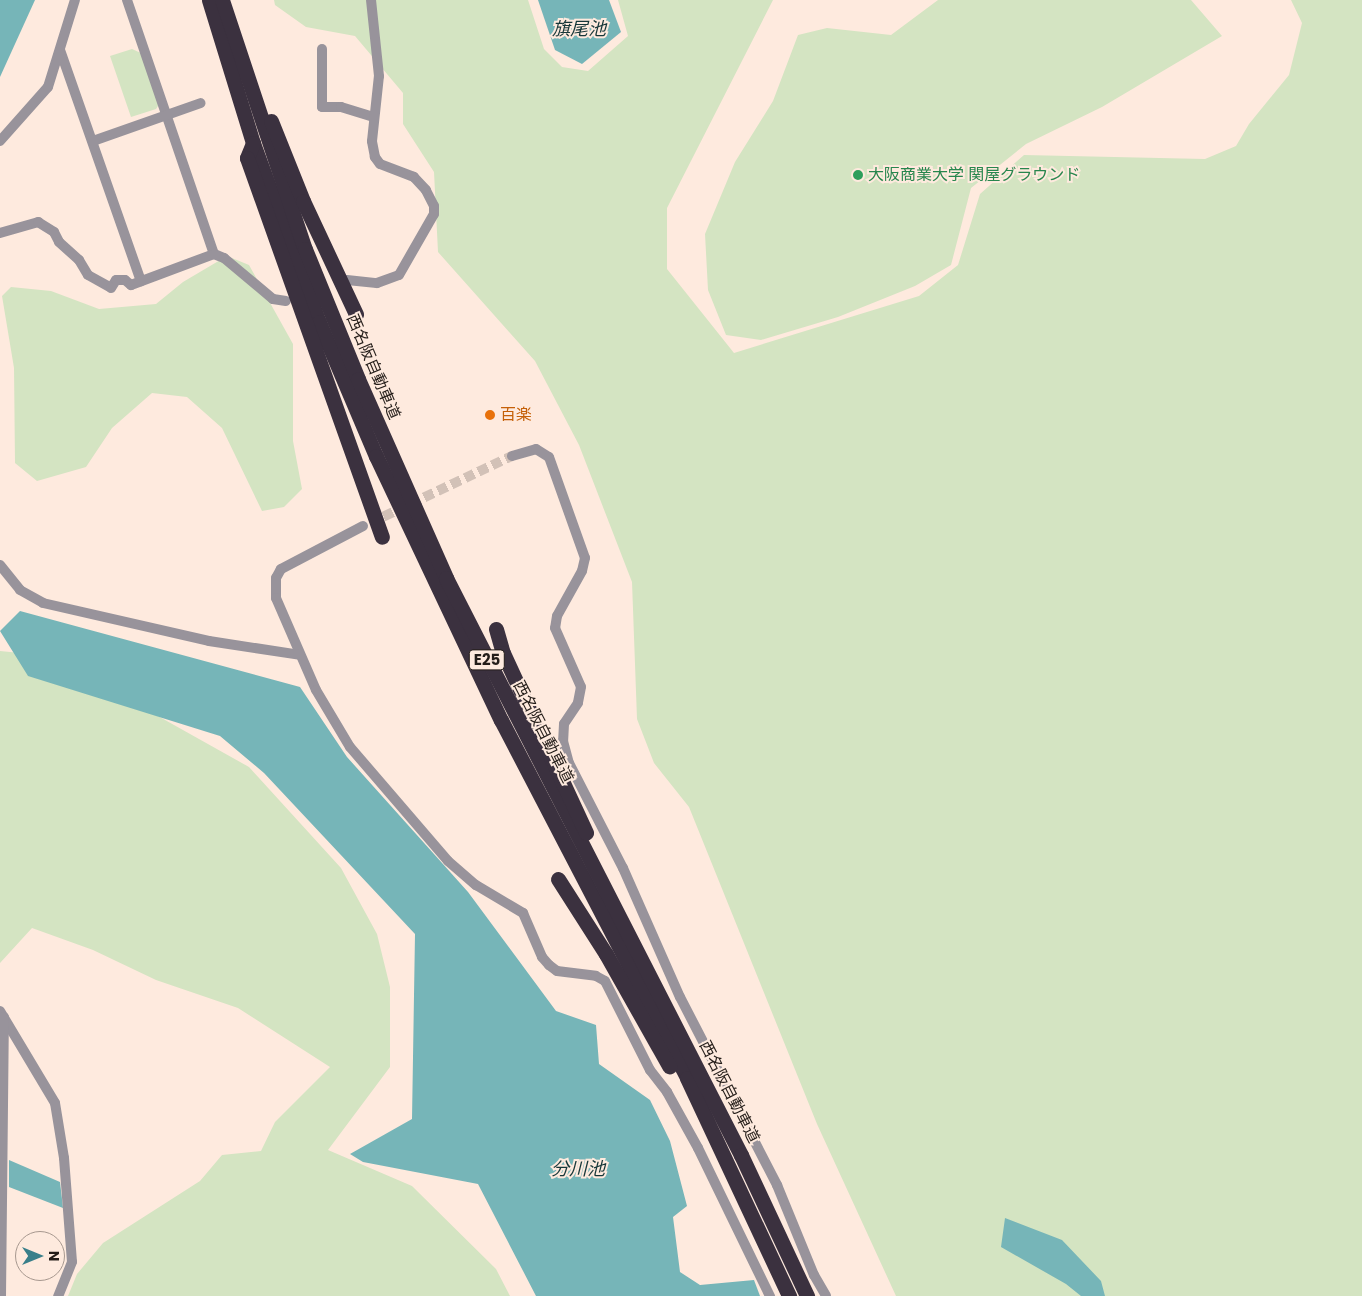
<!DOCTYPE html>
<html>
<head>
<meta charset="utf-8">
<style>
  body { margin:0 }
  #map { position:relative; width:1362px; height:1296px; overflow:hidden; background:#feeade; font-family:Poppins,"Noto Sans JP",sans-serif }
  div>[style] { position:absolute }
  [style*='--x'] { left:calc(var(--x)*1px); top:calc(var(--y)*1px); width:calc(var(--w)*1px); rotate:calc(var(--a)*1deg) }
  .green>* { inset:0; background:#d4e4c2 }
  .water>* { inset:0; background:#76b5b8 }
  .street-tunnel>* { height:10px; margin-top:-5px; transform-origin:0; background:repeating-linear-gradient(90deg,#d2c1b7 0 10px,transparent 0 15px) }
  .street>* { height:10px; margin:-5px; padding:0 5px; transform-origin:5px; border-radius:5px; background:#98939b }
  .highway>* { height:15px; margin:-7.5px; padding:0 7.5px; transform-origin:7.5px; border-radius:7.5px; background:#3b313f }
  .dots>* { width:14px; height:14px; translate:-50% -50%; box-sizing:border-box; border:2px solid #feeade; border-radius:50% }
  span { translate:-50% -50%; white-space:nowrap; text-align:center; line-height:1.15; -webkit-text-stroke:4px #feeade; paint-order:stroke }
  .shield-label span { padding:1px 4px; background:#feeade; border:1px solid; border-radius:4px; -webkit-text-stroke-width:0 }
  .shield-label { font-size:15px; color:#241d19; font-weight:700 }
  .leisure-label { font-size:16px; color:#27864d }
  .left { translate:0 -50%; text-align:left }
  .street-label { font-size:16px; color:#241d19 }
  .food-label { font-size:16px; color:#c56008 }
  .water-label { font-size:18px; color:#173739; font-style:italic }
  .north { position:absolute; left:15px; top:1231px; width:50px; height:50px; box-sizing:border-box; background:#feeade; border:1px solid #a7988f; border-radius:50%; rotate:90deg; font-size:14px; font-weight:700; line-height:20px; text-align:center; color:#241d19 }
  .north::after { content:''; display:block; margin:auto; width:18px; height:22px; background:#397f8a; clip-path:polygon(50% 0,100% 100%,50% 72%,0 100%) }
</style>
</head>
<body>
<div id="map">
  <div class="green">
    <i style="clip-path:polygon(274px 0,528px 0,544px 49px,562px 67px,588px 71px,628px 36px,618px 0,773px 0,667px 208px,667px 269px,734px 353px,919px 296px,958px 265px,980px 194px,1024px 155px,1205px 159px,1236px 146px,1249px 124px,1289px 75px,1302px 23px,1291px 0,1362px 0,1362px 1296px,896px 1296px,817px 1124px,689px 807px,654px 763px,637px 719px,632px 582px,579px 445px,535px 361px,438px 252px,434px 172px,403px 124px,403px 93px,355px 36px,306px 27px,275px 5px)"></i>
    <i style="clip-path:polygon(938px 0,1191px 0,1222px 36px,1102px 107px,1026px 144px,971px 188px,951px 265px,915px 286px,838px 317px,761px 340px,726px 335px,708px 290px,705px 234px,735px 162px,773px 101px,798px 35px,827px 28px,891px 35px)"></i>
    <i style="clip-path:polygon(132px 49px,143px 54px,160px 103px,156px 109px,131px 117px,110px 56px)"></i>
    <i style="clip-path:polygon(227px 256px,249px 265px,293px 344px,293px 441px,302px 489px,284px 507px,262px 511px,222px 428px,187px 397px,152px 393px,112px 428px,86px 467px,37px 481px,15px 463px,14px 368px,2px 296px,11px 287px,51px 291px,99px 309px,156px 304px,183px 282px)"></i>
    <i style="clip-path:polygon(0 651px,20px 653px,99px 683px,249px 767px,341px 868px,377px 934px,390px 987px,390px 1067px,328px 1150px,412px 1186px,496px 1269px,510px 1296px,68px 1296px,77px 1274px,103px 1243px,200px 1181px,222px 1155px,261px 1151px,275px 1122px,330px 1067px,238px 1008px,156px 980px,93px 950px,32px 928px,0 963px)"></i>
  </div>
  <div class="water">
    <i style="clip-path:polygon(0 0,35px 0,0 77px)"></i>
    <i style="clip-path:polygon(538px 0,609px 0,621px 32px,582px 64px,555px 50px)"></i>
    <i style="clip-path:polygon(20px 611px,300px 687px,347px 757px,468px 892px,556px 1011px,596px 1025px,599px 1064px,650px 1100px,670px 1141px,687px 1206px,673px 1217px,680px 1272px,700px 1285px,754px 1280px,760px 1296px,536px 1296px,478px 1184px,363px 1162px,350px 1154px,412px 1119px,415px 934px,264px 773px,220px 736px,28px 676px,0 631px)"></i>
    <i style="clip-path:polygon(9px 1160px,60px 1182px,63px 1208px,9px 1187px)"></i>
    <i style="clip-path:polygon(1005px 1218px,1062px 1240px,1101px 1281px,1105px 1296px,1081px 1296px,1066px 1284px,1001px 1247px)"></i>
  </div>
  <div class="street-tunnel">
    <i style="--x:370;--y:523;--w:157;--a:-25.3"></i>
  </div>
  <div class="street">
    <i style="--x:127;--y:0;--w:268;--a:71.1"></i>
    <i style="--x:322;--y:49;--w:58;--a:90"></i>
    <i style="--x:322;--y:107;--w:19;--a:0"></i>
    <i style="--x:341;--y:107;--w:34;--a:17"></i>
    <i style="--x:60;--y:50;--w:245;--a:70.7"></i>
    <i style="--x:0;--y:141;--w:72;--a:-48.4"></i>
    <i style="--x:48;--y:87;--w:91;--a:-72.8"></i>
    <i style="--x:93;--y:141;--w:114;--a:-19.4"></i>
    <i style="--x:0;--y:233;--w:40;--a:-16"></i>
    <i style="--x:38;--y:222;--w:19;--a:32"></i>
    <i style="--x:54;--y:232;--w:11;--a:63"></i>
    <i style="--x:59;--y:242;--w:27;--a:42"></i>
    <i style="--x:79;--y:260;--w:17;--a:59"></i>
    <i style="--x:88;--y:275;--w:26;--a:29"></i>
    <i style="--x:111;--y:288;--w:9;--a:-58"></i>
    <i style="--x:116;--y:280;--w:9;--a:0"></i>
    <i style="--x:125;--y:280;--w:8;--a:40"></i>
    <i style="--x:131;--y:285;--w:89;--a:-20.5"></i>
    <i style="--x:214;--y:254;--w:11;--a:22"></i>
    <i style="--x:224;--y:258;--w:64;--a:39.9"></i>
    <i style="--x:273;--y:299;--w:13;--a:9"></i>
    <i style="--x:347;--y:280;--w:30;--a:6"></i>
    <i style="--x:377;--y:283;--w:23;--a:-20"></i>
    <i style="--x:399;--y:275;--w:70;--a:-60.2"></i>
    <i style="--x:434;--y:214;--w:8;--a:-90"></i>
    <i style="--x:434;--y:206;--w:18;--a:-117"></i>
    <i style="--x:426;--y:190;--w:18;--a:-133"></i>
    <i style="--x:414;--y:177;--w:36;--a:-159"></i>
    <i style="--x:380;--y:164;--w:9;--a:-126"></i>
    <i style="--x:375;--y:157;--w:16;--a:-101"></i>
    <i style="--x:372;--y:141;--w:65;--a:-83.9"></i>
    <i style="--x:379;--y:76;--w:76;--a:-96"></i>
    <i style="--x:512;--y:456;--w:25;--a:-16"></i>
    <i style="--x:536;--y:449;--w:15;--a:32"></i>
    <i style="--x:549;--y:457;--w:107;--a:70.4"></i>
    <i style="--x:585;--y:558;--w:13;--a:103"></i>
    <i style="--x:582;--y:571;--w:51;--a:119.1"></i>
    <i style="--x:557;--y:616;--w:12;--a:99"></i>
    <i style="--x:555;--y:628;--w:64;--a:66.2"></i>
    <i style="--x:581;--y:687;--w:16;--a:101"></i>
    <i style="--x:578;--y:703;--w:25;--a:124"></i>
    <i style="--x:564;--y:724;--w:17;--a:93"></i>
    <i style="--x:563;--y:741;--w:23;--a:75"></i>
    <i style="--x:569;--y:763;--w:118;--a:62.8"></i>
    <i style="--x:623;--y:868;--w:141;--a:66.2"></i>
    <i style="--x:680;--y:997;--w:212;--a:62.7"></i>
    <i style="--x:777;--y:1185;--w:97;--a:67.7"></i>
    <i style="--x:814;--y:1275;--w:24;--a:60"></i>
    <i style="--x:363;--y:526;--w:93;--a:152.3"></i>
    <i style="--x:281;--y:569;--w:10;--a:119"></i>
    <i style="--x:276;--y:578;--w:20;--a:90"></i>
    <i style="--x:276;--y:598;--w:100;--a:66.5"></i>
    <i style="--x:316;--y:690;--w:66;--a:59.2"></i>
    <i style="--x:350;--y:747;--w:150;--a:49.3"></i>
    <i style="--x:448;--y:861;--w:37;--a:41"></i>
    <i style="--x:476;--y:885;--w:55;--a:30.8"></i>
    <i style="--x:523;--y:913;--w:48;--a:66.6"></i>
    <i style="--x:542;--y:957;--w:11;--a:49"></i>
    <i style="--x:549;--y:965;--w:10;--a:37"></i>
    <i style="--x:557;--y:971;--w:39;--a:7"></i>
    <i style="--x:596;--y:976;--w:10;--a:29"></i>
    <i style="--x:605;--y:981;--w:100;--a:63.2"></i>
    <i style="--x:650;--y:1070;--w:28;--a:52"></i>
    <i style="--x:667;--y:1092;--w:64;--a:61"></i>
    <i style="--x:698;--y:1148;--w:165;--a:64.1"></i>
    <i style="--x:0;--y:565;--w:32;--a:51"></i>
    <i style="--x:20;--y:590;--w:26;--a:29"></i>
    <i style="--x:43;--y:603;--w:170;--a:12.9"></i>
    <i style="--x:209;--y:641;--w:92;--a:8.7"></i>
    <i style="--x:0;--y:1011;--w:107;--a:59.1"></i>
    <i style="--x:55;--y:1103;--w:56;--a:80.7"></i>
    <i style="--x:64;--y:1158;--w:104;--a:85.6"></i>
    <i style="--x:72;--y:1262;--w:37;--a:112"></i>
    <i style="--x:1;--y:1296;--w:279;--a:-89.4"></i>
  </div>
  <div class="highway">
    <i style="--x:209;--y:0;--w:150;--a:72.9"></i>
    <i style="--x:253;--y:143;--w:191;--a:69.8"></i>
    <i style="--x:319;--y:322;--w:146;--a:67"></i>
    <i style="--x:376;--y:456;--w:292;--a:64.7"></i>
    <i style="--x:501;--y:720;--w:403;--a:62.5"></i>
    <i style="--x:687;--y:1078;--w:241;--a:64.9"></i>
    <i style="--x:222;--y:0;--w:262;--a:71.6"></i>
    <i style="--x:305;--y:249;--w:140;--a:67.8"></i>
    <i style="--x:358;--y:379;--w:218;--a:66.1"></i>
    <i style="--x:446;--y:578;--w:648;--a:62.92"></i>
    <i style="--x:741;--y:1155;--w:156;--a:64.9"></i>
    <i style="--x:271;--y:121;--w:86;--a:68.2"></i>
    <i style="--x:303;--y:201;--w:125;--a:64.9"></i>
    <i style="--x:253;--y:143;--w:16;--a:112"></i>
    <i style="--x:247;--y:158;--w:402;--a:70.4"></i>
    <i style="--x:496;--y:629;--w:25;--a:74"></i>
    <i style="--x:503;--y:653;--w:198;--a:65.2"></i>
    <i style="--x:558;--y:879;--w:89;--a:57.4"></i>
    <i style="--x:606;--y:954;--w:129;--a:60.6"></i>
  </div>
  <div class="dots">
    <i style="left:858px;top:175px;background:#2e9e5b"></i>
    <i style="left:490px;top:415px;background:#e8710a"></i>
  </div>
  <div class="shield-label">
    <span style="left:487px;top:660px">E25</span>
  </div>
  <div class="leisure-label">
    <span class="left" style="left:868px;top:175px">大阪商業大学 関屋グラウンド</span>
  </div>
  <div class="street-label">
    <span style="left:373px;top:367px;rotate:67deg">西名阪自動車道</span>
    <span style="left:543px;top:732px;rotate:63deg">西名阪自動車道</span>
    <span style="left:729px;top:1092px;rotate:63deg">西名阪自動車道</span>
  </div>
  <div class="food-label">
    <span class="left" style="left:500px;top:415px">百楽</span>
  </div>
  <div class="water-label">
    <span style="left:579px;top:29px">旗尾池</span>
    <span style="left:578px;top:1169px">分川池</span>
  </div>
  <div class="north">N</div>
</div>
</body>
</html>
